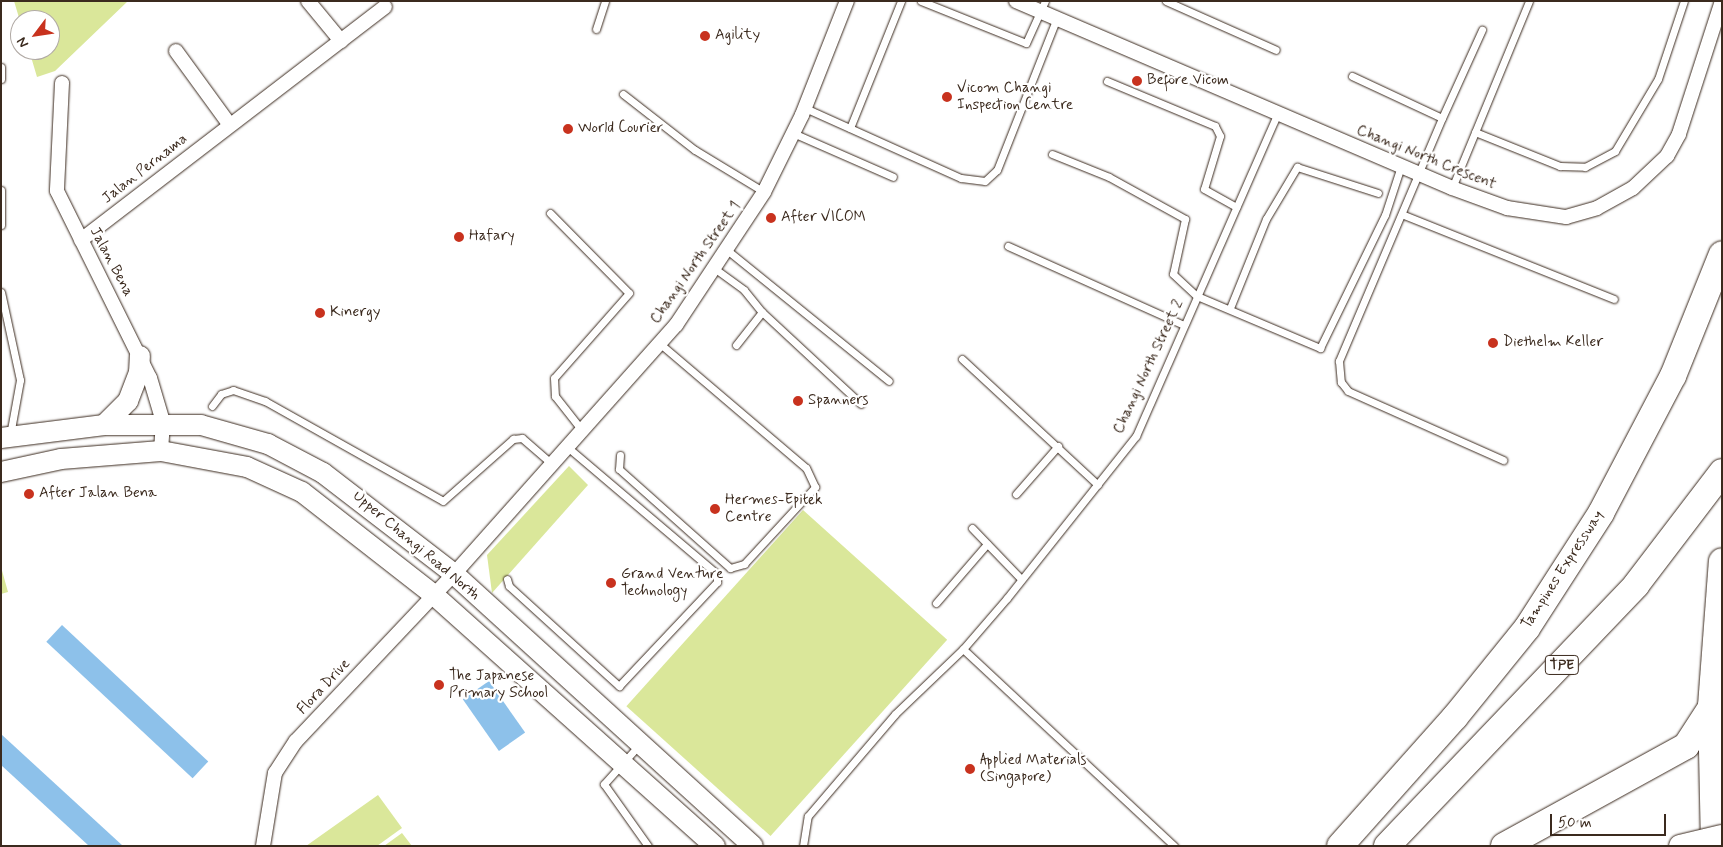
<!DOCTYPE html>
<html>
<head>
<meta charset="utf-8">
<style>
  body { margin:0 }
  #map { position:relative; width:1723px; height:847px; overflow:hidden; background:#fff; font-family:Mynerve,sans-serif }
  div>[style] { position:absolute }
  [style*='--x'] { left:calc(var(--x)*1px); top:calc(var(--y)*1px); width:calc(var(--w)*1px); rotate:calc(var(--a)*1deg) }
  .green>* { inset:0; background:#dae79a; transform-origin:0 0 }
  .water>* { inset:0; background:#8dc1ea; transform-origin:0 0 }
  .roads { filter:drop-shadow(0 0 1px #3b2a1e) drop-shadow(0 0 1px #3b2a1e) }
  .lane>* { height:7px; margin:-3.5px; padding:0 3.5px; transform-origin:3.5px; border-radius:3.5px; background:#fff }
  .street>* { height:14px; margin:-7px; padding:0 7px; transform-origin:7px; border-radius:7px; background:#fff }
  .secondary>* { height:20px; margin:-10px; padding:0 10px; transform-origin:10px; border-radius:10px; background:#fff }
  .highway>* { height:26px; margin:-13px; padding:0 13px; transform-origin:13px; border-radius:13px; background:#fff }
  .bridges { filter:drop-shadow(0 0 1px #3b2a1e) drop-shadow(0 0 1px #3b2a1e) }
  .primary-bridge>* { height:22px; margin:-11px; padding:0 11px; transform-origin:11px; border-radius:11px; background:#fff }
  .dots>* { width:14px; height:14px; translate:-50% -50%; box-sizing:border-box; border:2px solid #fff; border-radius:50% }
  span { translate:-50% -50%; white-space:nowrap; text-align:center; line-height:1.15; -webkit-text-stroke:4.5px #fff; paint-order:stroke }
  .shield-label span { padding:1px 4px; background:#fff; border:1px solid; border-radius:4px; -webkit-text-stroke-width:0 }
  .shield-label { font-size:14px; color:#3b2a1e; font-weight:700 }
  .poi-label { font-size:15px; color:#3b2a1e }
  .left { translate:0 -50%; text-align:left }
  .street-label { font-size:15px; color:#3b2a1e }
  .frame { position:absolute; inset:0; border:2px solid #3b2a1e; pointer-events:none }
  .north { position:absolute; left:10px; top:10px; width:50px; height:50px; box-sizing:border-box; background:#fff; border:1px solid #b1aaa5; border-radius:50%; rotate:239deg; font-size:14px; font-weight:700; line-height:20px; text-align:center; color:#3b2a1e }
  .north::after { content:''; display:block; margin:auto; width:18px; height:22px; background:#c8321e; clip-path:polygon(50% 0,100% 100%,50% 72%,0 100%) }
  .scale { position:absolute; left:1550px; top:814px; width:116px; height:22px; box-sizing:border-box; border:2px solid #3b2a1e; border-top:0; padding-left:6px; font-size:15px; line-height:18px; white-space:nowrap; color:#3b2a1e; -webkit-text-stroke:4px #fff; paint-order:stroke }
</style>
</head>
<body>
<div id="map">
  <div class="green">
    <i style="clip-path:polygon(14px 1px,128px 1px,55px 71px,37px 77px,29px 50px,50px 50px,50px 20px,20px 21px)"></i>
    <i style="clip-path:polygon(569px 466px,588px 485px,492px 593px,487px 555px)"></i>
    <i style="left:803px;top:510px;width:194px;height:264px;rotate:42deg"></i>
    <i style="clip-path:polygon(1px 567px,8px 592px,1px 594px)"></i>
    <i style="clip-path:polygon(378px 795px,402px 828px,377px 846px,306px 846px)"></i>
    <i style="clip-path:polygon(402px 833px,412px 846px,384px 846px)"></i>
  </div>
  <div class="water">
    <i style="left:62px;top:625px;width:200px;height:23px;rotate:43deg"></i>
    <i style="left:489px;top:681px;width:63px;height:32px;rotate:55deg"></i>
    <i style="clip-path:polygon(1px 734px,123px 846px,89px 846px,1px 765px)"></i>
  </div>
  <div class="roads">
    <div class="lane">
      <i style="--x:921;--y:1;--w:113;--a:21.8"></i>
      <i style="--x:1026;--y:43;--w:46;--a:-65.7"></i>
      <i style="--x:1166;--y:1;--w:120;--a:24"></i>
      <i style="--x:596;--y:29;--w:29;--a:-72"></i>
      <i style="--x:1;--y:67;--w:12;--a:90"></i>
      <i style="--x:1352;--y:76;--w:99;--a:25"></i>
      <i style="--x:1442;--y:118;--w:264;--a:113"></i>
      <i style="--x:1339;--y:361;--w:21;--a:85"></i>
      <i style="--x:1341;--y:382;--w:11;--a:52"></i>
      <i style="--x:1348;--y:391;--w:170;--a:24"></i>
      <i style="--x:1107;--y:81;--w:117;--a:22.6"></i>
      <i style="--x:1215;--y:126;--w:11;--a:63"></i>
      <i style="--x:1220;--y:136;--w:55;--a:106.8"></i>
      <i style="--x:1204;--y:189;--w:37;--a:29"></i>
      <i style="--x:623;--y:94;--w:91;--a:37.9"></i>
      <i style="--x:695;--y:150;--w:81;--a:31.3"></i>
      <i style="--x:805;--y:108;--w:171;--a:24.2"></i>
      <i style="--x:961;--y:178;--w:24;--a:7"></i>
      <i style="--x:985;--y:181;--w:16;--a:-43"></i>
      <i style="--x:997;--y:170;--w:163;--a:-68.5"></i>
      <i style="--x:1442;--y:118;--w:97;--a:-65.6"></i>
      <i style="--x:850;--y:128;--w:137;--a:-68.1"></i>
      <i style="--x:1475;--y:132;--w:92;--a:21.8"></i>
      <i style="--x:1560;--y:166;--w:25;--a:2"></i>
      <i style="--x:1585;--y:167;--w:34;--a:-28"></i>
      <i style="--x:1615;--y:151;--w:84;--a:-59.2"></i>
      <i style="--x:1658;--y:79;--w:82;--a:-71.6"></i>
      <i style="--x:793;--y:133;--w:109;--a:23.7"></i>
      <i style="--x:1052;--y:154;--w:61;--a:22"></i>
      <i style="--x:1109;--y:177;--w:87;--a:28.9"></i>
      <i style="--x:1185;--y:219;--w:56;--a:102.3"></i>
      <i style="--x:1173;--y:274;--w:33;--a:43"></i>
      <i style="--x:1197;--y:296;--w:134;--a:22.9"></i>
      <i style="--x:1320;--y:348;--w:148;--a:-64"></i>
      <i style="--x:1385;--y:215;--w:52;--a:-71.9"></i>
      <i style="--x:1452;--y:188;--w:202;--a:-67.6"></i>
      <i style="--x:1;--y:190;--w:35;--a:90"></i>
      <i style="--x:550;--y:213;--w:112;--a:45.4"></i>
      <i style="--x:629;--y:293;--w:113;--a:131.4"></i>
      <i style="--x:554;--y:378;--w:18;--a:87"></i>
      <i style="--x:555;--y:396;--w:42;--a:51.8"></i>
      <i style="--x:1404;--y:215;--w:226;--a:21.8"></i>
      <i style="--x:1008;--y:246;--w:193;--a:24.2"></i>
      <i style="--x:727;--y:250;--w:208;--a:39"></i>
      <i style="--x:714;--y:268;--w:37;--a:36"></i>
      <i style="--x:744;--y:290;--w:28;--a:51"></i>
      <i style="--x:762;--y:312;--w:42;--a:128.2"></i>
      <i style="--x:1;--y:292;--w:90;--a:77.8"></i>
      <i style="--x:20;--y:380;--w:56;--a:100.3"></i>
      <i style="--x:1230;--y:308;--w:96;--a:-68"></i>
      <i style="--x:1266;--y:219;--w:61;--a:-59.2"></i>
      <i style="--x:1297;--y:167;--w:85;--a:17.8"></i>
      <i style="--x:762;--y:312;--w:135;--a:42.9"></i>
      <i style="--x:962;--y:359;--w:185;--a:42.8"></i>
      <i style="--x:212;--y:406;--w:15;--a:-53"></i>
      <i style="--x:221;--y:394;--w:13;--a:-18"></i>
      <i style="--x:233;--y:390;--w:34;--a:19"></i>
      <i style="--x:265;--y:401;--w:204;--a:29.3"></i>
      <i style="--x:443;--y:501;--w:94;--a:-41.5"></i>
      <i style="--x:513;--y:439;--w:9;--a:-6"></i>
      <i style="--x:522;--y:438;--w:38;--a:41"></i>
      <i style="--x:620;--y:455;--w:14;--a:94"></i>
      <i style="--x:619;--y:469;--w:149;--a:41.7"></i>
      <i style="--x:730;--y:568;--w:15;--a:-16"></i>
      <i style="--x:744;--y:564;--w:105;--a:-47.3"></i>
      <i style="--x:815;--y:487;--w:21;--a:-115"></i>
      <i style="--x:806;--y:468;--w:193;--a:-139.6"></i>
      <i style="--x:1016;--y:494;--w:64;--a:-48.8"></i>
      <i style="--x:972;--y:528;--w:71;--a:46.1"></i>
      <i style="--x:507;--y:579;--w:7;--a:74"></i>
      <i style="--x:509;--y:586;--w:149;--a:42.3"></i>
      <i style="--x:619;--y:686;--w:143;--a:-46.7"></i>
      <i style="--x:717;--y:582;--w:8;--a:-90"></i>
      <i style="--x:717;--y:574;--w:198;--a:-139.7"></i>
      <i style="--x:936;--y:603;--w:78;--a:-49.2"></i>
      <i style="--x:963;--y:649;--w:289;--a:43"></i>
      <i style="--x:640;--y:744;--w:54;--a:132"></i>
      <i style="--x:604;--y:784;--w:76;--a:54.6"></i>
      <i style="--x:803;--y:846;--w:30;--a:-81"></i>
      <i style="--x:808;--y:816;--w:134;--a:-49.5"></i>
      <i style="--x:895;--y:714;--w:94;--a:-43.7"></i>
      <i style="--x:963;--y:649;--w:67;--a:-49.2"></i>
      <i style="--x:1007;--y:598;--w:207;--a:-51.5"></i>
      <i style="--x:1136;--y:436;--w:354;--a:-66.3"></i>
    </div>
    <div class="street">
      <i style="--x:308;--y:1;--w:52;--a:50.5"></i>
      <i style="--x:1016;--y:1;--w:474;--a:23.2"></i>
      <i style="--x:1452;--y:188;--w:59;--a:20"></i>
      <i style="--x:1507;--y:208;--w:60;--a:8.7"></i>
      <i style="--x:1566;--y:217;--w:32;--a:-16"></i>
      <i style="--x:1597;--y:208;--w:41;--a:-29.1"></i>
      <i style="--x:1633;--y:188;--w:47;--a:-43.3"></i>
      <i style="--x:1667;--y:156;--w:25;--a:-61"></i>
      <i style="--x:1679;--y:134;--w:140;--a:-72.1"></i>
      <i style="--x:176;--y:51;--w:90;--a:54"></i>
      <i style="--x:62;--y:83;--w:108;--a:92.7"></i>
      <i style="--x:57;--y:191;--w:209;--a:63.6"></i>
      <i style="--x:150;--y:378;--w:46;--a:73.5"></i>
      <i style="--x:163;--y:422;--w:29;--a:94"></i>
      <i style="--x:81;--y:240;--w:383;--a:-37.5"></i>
      <i style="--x:263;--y:846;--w:74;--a:-80.7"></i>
      <i style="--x:275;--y:773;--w:38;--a:-57"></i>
      <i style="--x:296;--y:741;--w:230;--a:-46.6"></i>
      <i style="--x:454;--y:574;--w:334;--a:-48.3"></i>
      <i style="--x:676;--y:325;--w:159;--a:-56.5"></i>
      <i style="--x:764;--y:192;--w:86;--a:-63.7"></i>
      <i style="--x:802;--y:115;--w:123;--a:-68.5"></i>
    </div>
    <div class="secondary">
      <i style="--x:104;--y:425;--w:34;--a:-45"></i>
      <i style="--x:128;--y:401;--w:30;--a:-69"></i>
      <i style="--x:139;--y:373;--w:17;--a:-87"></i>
      <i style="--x:1;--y:438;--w:104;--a:-7.2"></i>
      <i style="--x:104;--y:425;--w:97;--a:0"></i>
      <i style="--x:201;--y:425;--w:70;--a:15.8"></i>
      <i style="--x:268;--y:444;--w:62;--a:27.8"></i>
      <i style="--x:323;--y:473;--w:165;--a:37.6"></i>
      <i style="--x:454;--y:574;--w:404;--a:42.3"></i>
      <i style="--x:1;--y:472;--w:61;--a:-12.2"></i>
      <i style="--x:61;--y:459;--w:100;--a:-4.6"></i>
      <i style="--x:161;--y:451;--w:87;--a:10.5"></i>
      <i style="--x:247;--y:467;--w:60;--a:24.4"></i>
      <i style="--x:302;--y:492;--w:167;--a:38"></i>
      <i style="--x:434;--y:595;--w:377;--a:41.8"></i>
    </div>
    <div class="highway">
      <i style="--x:1340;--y:846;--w:173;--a:-48.3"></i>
      <i style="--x:1455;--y:717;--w:114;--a:-51"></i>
      <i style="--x:1527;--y:628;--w:137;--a:-57.2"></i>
      <i style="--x:1601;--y:513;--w:155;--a:-62.3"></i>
      <i style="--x:1673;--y:376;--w:131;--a:-68.1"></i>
      <i style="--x:1387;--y:846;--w:361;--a:-46.3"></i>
      <i style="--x:1636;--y:585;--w:142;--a:-52.7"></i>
      <i style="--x:1504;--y:846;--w:208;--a:-28.8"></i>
      <i style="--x:1686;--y:746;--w:44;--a:-57"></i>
      <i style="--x:1714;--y:846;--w:140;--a:-91.2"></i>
      <i style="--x:1711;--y:706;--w:145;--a:-85.7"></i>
    </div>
  </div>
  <div class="bridges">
    <div class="primary-bridge">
      <i style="--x:1680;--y:846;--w:43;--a:-13.4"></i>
    </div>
  </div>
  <div class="dots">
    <i style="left:705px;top:36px;background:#c8321e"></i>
    <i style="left:1137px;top:81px;background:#c8321e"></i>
    <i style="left:947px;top:97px;background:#c8321e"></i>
    <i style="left:568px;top:129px;background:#c8321e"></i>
    <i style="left:771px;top:218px;background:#c8321e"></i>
    <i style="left:459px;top:237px;background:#c8321e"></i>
    <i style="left:320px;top:313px;background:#c8321e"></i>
    <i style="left:1493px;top:343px;background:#c8321e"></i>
    <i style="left:798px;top:401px;background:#c8321e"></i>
    <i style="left:29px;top:494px;background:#c8321e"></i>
    <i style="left:715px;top:509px;background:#c8321e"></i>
    <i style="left:611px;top:583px;background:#c8321e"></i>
    <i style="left:439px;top:685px;background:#c8321e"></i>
    <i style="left:970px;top:769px;background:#c8321e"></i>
  </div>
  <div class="shield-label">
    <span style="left:1562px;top:665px">TPE</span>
  </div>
  <div class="poi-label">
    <span class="left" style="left:715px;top:36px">Agility</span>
    <span class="left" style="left:1147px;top:81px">Before Vicom</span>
    <span class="left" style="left:957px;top:97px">Vicom Changi<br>Inspection Centre</span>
    <span class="left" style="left:578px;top:129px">World Courier</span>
    <span class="left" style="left:781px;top:218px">After VICOM</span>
    <span class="left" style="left:469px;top:237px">Hafary</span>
    <span class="left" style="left:330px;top:313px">Kinergy</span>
    <span class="left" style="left:1503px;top:343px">Diethelm Keller</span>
    <span class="left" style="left:808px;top:401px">Spanners</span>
    <span class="left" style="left:39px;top:494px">After Jalan Bena</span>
    <span class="left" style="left:725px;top:509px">Hermes-Epitek<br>Centre</span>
    <span class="left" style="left:621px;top:583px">Grand Venture<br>Technology</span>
    <span class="left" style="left:449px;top:685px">The Japanese<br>Primary School</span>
    <span class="left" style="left:980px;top:769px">Applied Materials<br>(Singapore)</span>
  </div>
  <div class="street-label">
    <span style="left:1426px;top:158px;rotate:22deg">Changi North Crescent</span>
    <span style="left:145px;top:169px;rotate:-38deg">Jalan Pernama</span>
    <span style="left:111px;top:262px;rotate:62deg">Jalan Bena</span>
    <span style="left:696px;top:263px;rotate:-55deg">Changi North Street 1</span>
    <span style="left:1149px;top:367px;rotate:-65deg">Changi North Street 2</span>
    <span style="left:416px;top:546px;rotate:40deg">Upper Changi Road North</span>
    <span style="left:1563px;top:570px;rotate:-57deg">Tampines Expressway</span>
    <span style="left:324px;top:687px;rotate:-47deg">Flora Drive</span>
  </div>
  <div class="frame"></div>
  <div class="north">N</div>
  <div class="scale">50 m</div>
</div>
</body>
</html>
